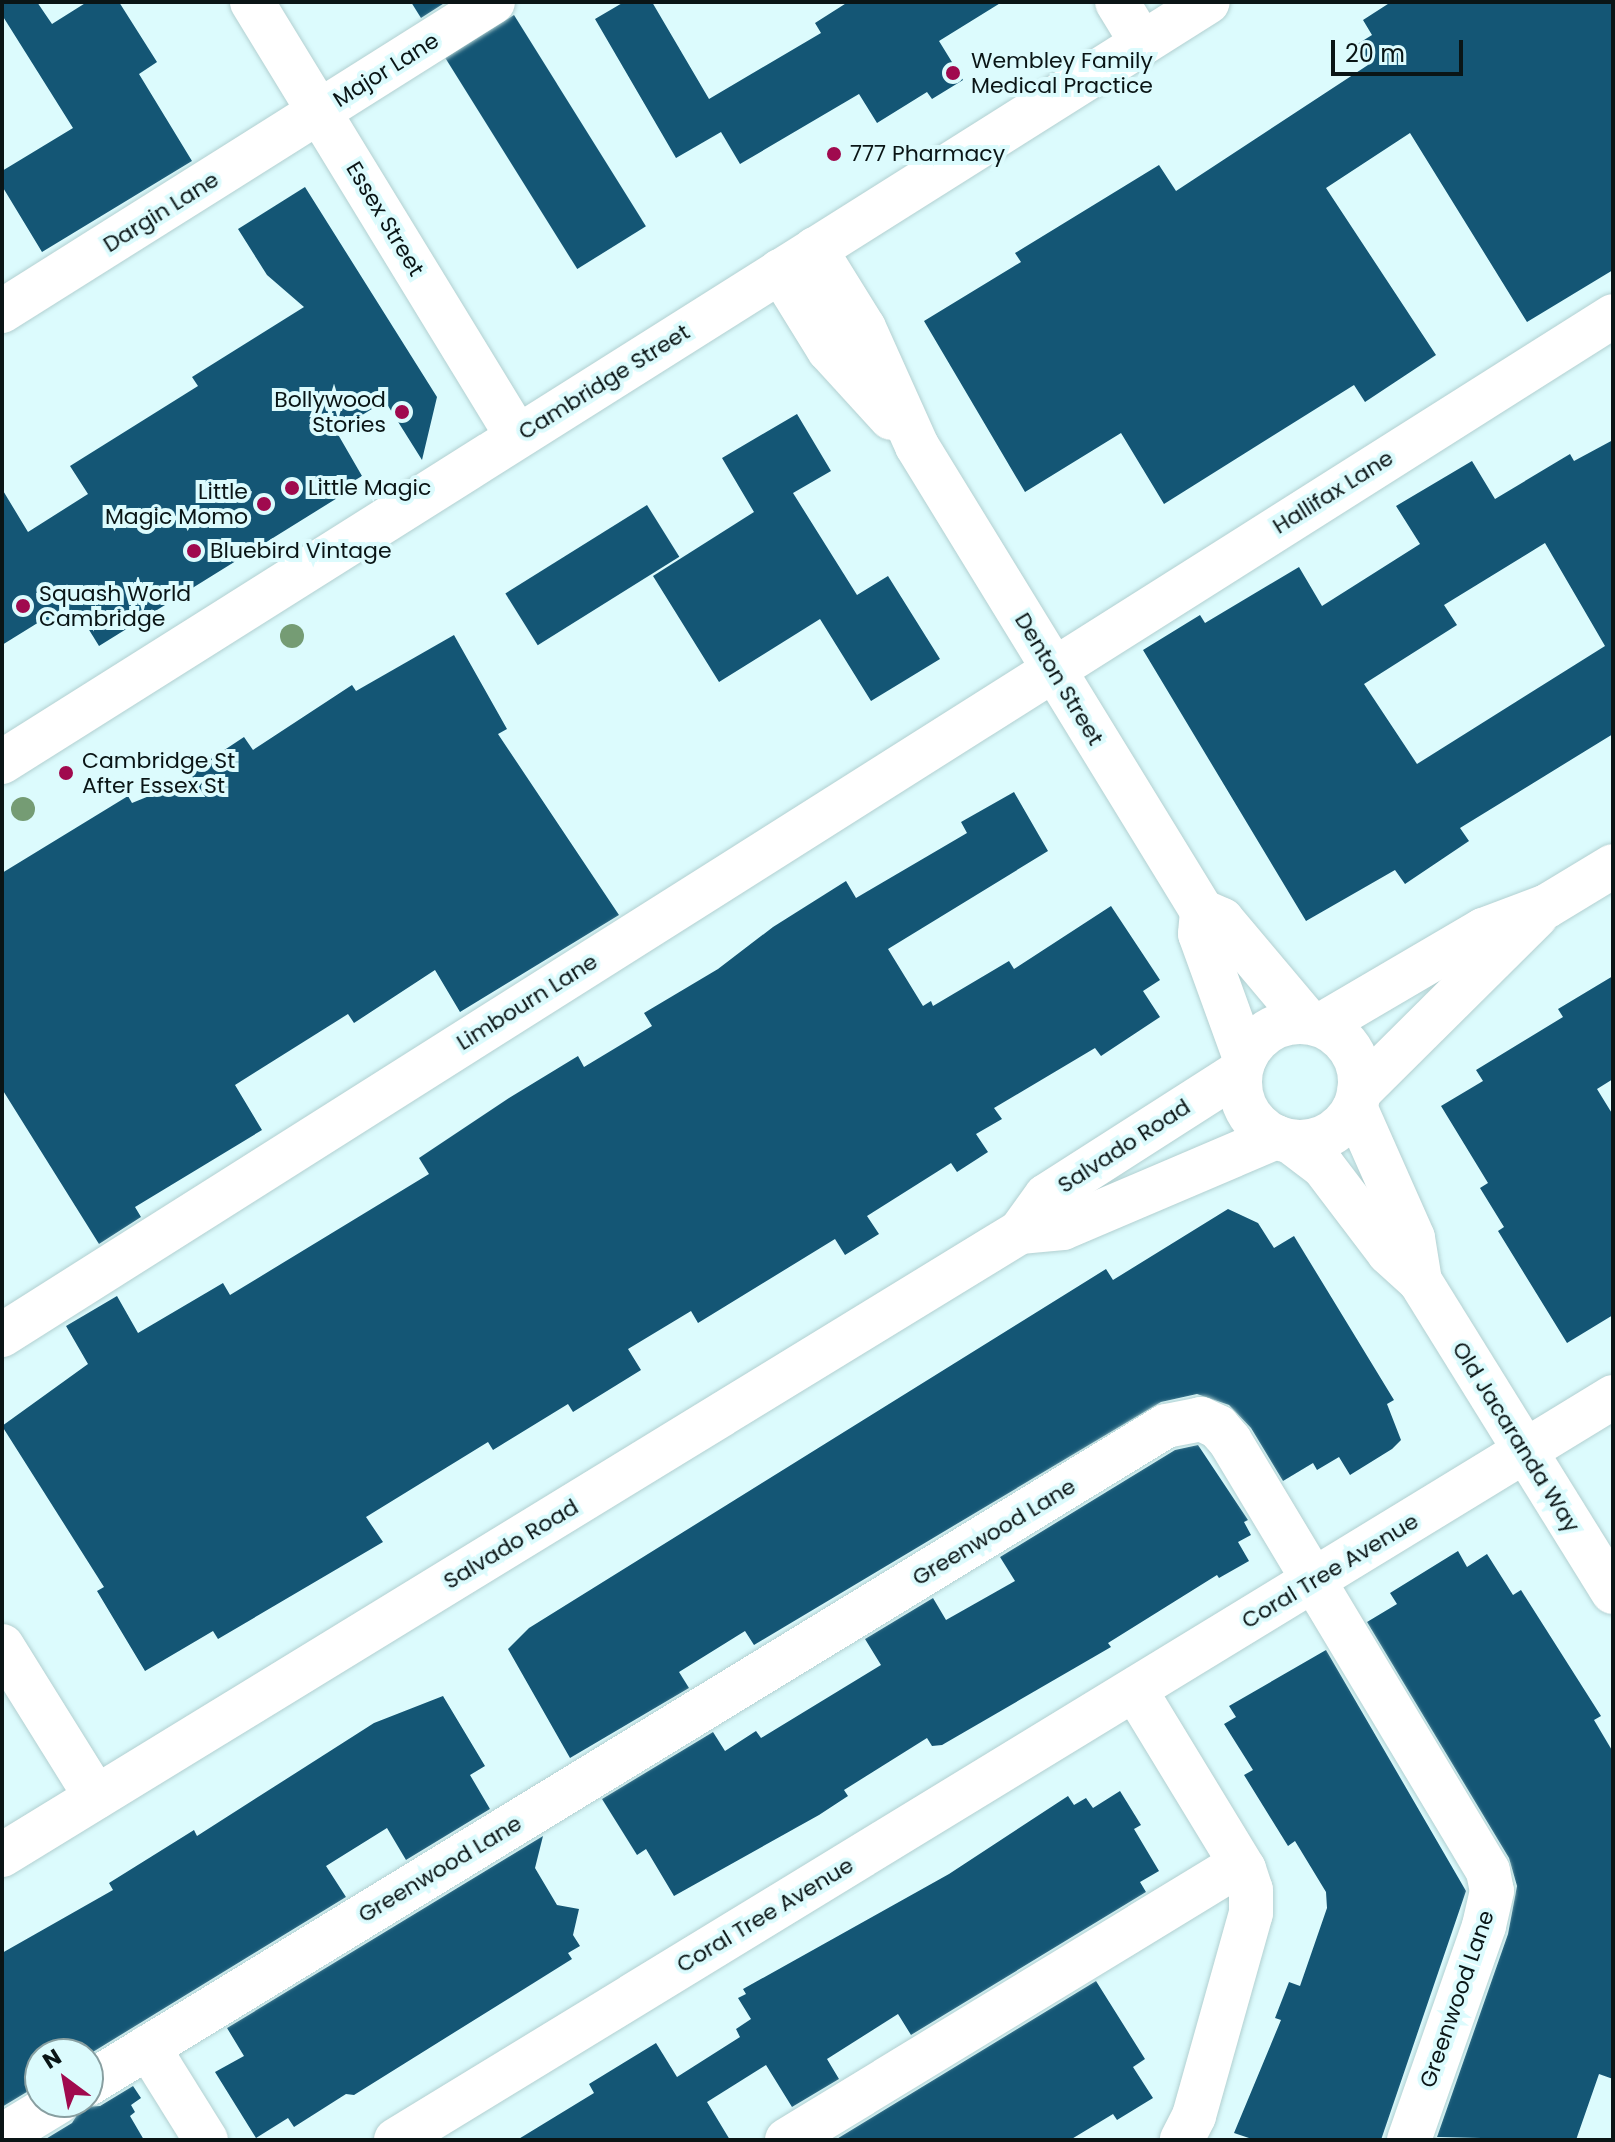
<!DOCTYPE html>
<html>
<head>
<meta charset="utf-8">
<style>
  body { margin:0 }
  #map { position:relative; width:1615px; height:2142px; overflow:hidden; background:#dcfbfd; font-family:Poppins,sans-serif }
  div>[style] { position:absolute }
  [style*='--x'] { left:calc(var(--x)*1px); top:calc(var(--y)*1px); width:calc(var(--w)*1px); rotate:calc(var(--a)*1deg) }
  .building>* { inset:0; background:#145675; transform-origin:0 0 }
  .roads { filter:drop-shadow(0 0 2px #b2d0d1) drop-shadow(0 0 2px #b2d0d1) }
  .minor>* { height:44px; margin:-22px; padding:0 22px; transform-origin:22px; border-radius:22px; background:#fff }
  .major>* { height:44px; margin:-22px; padding:0 22px; transform-origin:22px; border-radius:22px; background:#fff }
  .major>.ring { margin:-22px; padding:0; box-sizing:content-box; background:none; border:44px solid #fff; border-radius:50% }
  .trees>* { width:24px; height:24px; margin:-12px; border-radius:50%; background:#759c74 }
  .dots>* { width:22px; height:22px; translate:-50% -50%; box-sizing:border-box; border:4px solid #dcfbfd; border-radius:50% }
  span { translate:-50% -50%; white-space:nowrap; text-align:center; line-height:1.15; -webkit-text-stroke:8px #dcfbfd; paint-order:stroke }
  .poi-label { font-size:22px; color:#0a1516 }
  .left { translate:0 -50%; text-align:left }
  .right { translate:-100% -50%; text-align:right }
  .street-label { font-size:22px; color:#0a1516 }
  .frame { position:absolute; inset:0; border:4px solid #0a1516; pointer-events:none }
  .north { position:absolute; left:24px; top:2038px; width:80px; height:80px; box-sizing:border-box; background:#dcfbfd; border:2px solid #889fa1; border-radius:50%; rotate:328deg; font-size:22px; font-weight:700; line-height:32px; text-align:center; color:#0a1516 }
  .north::after { content:''; display:block; margin:auto; width:28px; height:36px; background:#a00a4e; clip-path:polygon(50% 0,100% 100%,50% 72%,0 100%) }
  .scale { position:absolute; left:1331px; top:40px; width:132px; height:36px; box-sizing:border-box; border:4px solid #0a1516; border-top:0; padding-left:10px; font-size:24px; line-height:28px; white-space:nowrap; color:#0a1516; -webkit-text-stroke:6px #dcfbfd; paint-order:stroke }
</style>
</head>
<body>
<div id="map">
  <div class="building">
    <i style="clip-path:polygon(2px 2px,37px 2px,52px 24px,87px 2px,119px 2px,157px 62px,139px 74px,192px 161px,42px 252px,2px 186px,2px 171px,73px 128px,2px 15px)"></i>
    <i style="clip-path:polygon(411px 2px,446px 2px,421px 18px)"></i>
    <i style="clip-path:polygon(624px 2px,652px 2px,709px 99px,821px 33px,815px 23px,848px 2px,1002px 2px,939px 41px,963px 80px,932px 99px,927px 92px,877px 123px,859px 94px,740px 164px,721px 132px,676px 158px,595px 19px)"></i>
    <i style="clip-path:polygon(1391px 2px,1613px 2px,1613px 270px,1527px 322px,1410px 133px,1326px 188px,1436px 355px,1365px 402px,1354px 385px,1164px 504px,1121px 433px,1025px 492px,924px 321px,1021px 262px,1015px 253px,1159px 165px,1176px 191px,1368px 65px,1356px 45px,1372px 35px,1363px 20px)"></i>
    <i style="left:514px;top:15px;width:249px;height:81px;rotate:58deg"></i>
    <i style="clip-path:polygon(305px 187px,437px 397px,422px 460px,385px 401px,336px 431px,362px 476px,352px 482px,355px 487px,99px 646px,78px 612px,51px 629px,44px 619px,2px 645px,2px 489px,28px 532px,88px 494px,70px 466px,198px 386px,192px 377px,304px 307px,267px 275px,238px 229px)"></i>
    <i style="clip-path:polygon(797px 414px,831px 471px,793px 493px,857px 595px,888px 576px,940px 659px,871px 701px,820px 619px,719px 682px,653px 576px,754px 512px,722px 458px)"></i>
    <i style="clip-path:polygon(evenodd,1613px 440px,1613px 734px,1460px 828px,1469px 841px,1405px 884px,1395px 870px,1306px 921px,1143px 650px,1200px 615px,1205px 623px,1299px 567px,1322px 606px,1420px 544px,1396px 506px,1472px 461px,1495px 499px,1570px 454px,1574px 461px,1613px 440px,1545px 543px,1605px 646px,1417px 764px,1364px 684px,1457px 625px,1444px 605px,1545px 543px)"></i>
    <i style="left:647px;top:505px;width:61px;height:167px;rotate:58deg"></i>
    <i style="clip-path:polygon(454px 635px,507px 729px,498px 734px,619px 915px,460px 1012px,435px 970px,354px 1023px,348px 1014px,235px 1085px,262px 1130px,135px 1207px,141px 1217px,99px 1244px,2px 1089px,2px 873px,128px 796px,132px 803px,164px 790px,244px 737px,253px 750px,352px 685px,356px 691px)"></i>
    <i style="clip-path:polygon(1014px 792px,1048px 851px,888px 949px,923px 1006px,931px 1001px,933px 1006px,1009px 961px,1014px 969px,1111px 906px,1160px 980px,1143px 991px,1160px 1017px,1101px 1056px,1095px 1048px,994px 1108px,1002px 1119px,976px 1134px,988px 1152px,957px 1172px,951px 1163px,867px 1216px,879px 1234px,845px 1255px,835px 1239px,698px 1323px,691px 1311px,628px 1349px,641px 1370px,573px 1412px,568px 1404px,493px 1450px,488px 1442px,366px 1517px,383px 1542px,218px 1639px,213px 1631px,145px 1671px,97px 1591px,104px 1587px,2px 1426px,88px 1364px,66px 1326px,117px 1296px,138px 1333px,223px 1283px,230px 1295px,429px 1174px,419px 1158px,509px 1098px,578px 1056px,584px 1067px,652px 1026px,644px 1013px,718px 969px,773px 927px,846px 881px,856px 898px,967px 833px,961px 822px)"></i>
    <i style="clip-path:polygon(1613px 976px,1613px 1079px,1597px 1089px,1613px 1115px,1613px 1315px,1567px 1343px,1498px 1231px,1504px 1227px,1480px 1188px,1488px 1183px,1441px 1106px,1483px 1081px,1476px 1070px,1563px 1017px,1558px 1009px)"></i>
    <i style="clip-path:polygon(1228px 1209px,1258px 1223px,1274px 1248px,1294px 1236px,1394px 1400px,1387px 1404px,1401px 1440px,1392px 1449px,1350px 1475px,1339px 1457px,1317px 1470px,1313px 1463px,1283px 1481px,1251px 1428px,1229px 1405px,1197px 1394px,1161px 1402px,754px 1645px,745px 1631px,679px 1672px,689px 1688px,570px 1758px,508px 1649px,529px 1628px,1106px 1269px,1113px 1280px)"></i>
    <i style="clip-path:polygon(1198px 1445px,1248px 1520px,1244px 1522px,1251px 1535px,1238px 1542px,1249px 1561px,1219px 1578px,1217px 1575px,1108px 1643px,1111px 1647px,942px 1745px,932px 1746px,927px 1738px,844px 1790px,848px 1796px,819px 1815px,674px 1896px,646px 1849px,637px 1855px,602px 1799px,713px 1732px,725px 1751px,756px 1731px,761px 1738px,881px 1665px,865px 1639px,933px 1598px,946px 1620px,1015px 1581px,1000px 1557px,1175px 1450px)"></i>
    <i style="clip-path:polygon(1458px 1551px,1467px 1567px,1487px 1554px,1513px 1595px,1521px 1590px,1601px 1716px,1594px 1720px,1613px 1752px,1613px 2079px,1599px 2074px,1576px 2140px,1437px 2137px,1508px 1934px,1517px 1886px,1509px 1858px,1367px 1622px,1397px 1604px,1390px 1593px)"></i>
    <i style="clip-path:polygon(1326px 1650px,1466px 1891px,1381px 2140px,1255px 2140px,1234px 2133px,1281px 2020px,1275px 2018px,1289px 1982px,1300px 1986px,1327px 1908px,1326px 1892px,1295px 1841px,1288px 1846px,1244px 1775px,1253px 1770px,1224px 1724px,1236px 1717px,1229px 1706px)"></i>
    <i style="clip-path:polygon(443px 1696px,485px 1766px,470px 1775px,490px 1809px,406px 1860px,387px 1828px,326px 1866px,346px 1897px,88px 2055px,40px 2054px,40px 2084px,2px 2107px,2px 1953px,113px 1890px,109px 1883px,194px 1830px,197px 1836px,374px 1723px)"></i>
    <i style="clip-path:polygon(1120px 1791px,1141px 1825px,1134px 1829px,1159px 1871px,1140px 1882px,1146px 1892px,911px 2035px,898px 2014px,827px 2059px,839px 2079px,792px 2107px,766px 2065px,707px 2102px,730px 2140px,517px 2140px,594px 2093px,589px 2084px,656px 2043px,677px 2077px,740px 2037px,736px 2029px,751px 2019px,738px 1998px,746px 1994px,743px 1989px,949px 1874px,1068px 1796px,1074px 1805px,1086px 1798px,1093px 1808px)"></i>
    <i style="clip-path:polygon(543px 1836px,535px 1868px,557px 1905px,579px 1909px,573px 1935px,580px 1946px,568px 1953px,572px 1959px,354px 2095px,346px 2094px,294px 2127px,288px 2118px,256px 2138px,215px 2072px,244px 2056px,227px 2028px)"></i>
    <i style="clip-path:polygon(1096px 1981px,1145px 2059px,1133px 2067px,1153px 2098px,1117px 2120px,1113px 2114px,1070px 2140px,835px 2140px)"></i>
    <i style="clip-path:polygon(133px 2086px,141px 2098px,131px 2105px,135px 2112px,130px 2116px,144px 2140px,44px 2140px,72px 2123px,82px 2107px,100px 2106px)"></i>
  </div>
  <div class="roads">
    <div class="minor">
      <i style="--x:252;--y:2;--w:509;--a:58.59"></i>
      <i style="--x:1117;--y:2;--w:48;--a:58.6"></i>
      <i style="--x:815;--y:249;--w:93;--a:58.2"></i>
      <i style="--x:864;--y:328;--w:129;--a:65.8"></i>
      <i style="--x:917;--y:446;--w:545;--a:58.5"></i>
      <i style="--x:1202;--y:911;--w:22;--a:24"></i>
      <i style="--x:1222;--y:920;--w:132;--a:49.9"></i>
      <i style="--x:780;--y:271;--w:93;--a:58.2"></i>
      <i style="--x:829;--y:350;--w:92;--a:47.6"></i>
      <i style="--x:2;--y:311;--w:580;--a:-32.18"></i>
      <i style="--x:1202;--y:911;--w:23;--a:95"></i>
      <i style="--x:1200;--y:934;--w:132;--a:70.1"></i>
      <i style="--x:1355;--y:1107;--w:143;--a:66.1"></i>
      <i style="--x:1413;--y:1238;--w:44;--a:80.8"></i>
      <i style="--x:1291;--y:1142;--w:40;--a:37"></i>
      <i style="--x:1323;--y:1166;--w:109;--a:52.8"></i>
      <i style="--x:1389;--y:1253;--w:42;--a:42.1"></i>
      <i style="--x:1420;--y:1281;--w:366;--a:58.2"></i>
      <i style="--x:1020;--y:1232;--w:43;--a:-5.3"></i>
      <i style="--x:1063;--y:1228;--w:232;--a:-23.1"></i>
      <i style="--x:2;--y:1335;--w:1906;--a:-32.31"></i>
      <i style="--x:2;--y:1646;--w:178;--a:58.1"></i>
      <i style="--x:1135;--y:1690;--w:210;--a:58.7"></i>
      <i style="--x:1244;--y:1869;--w:22;--a:72"></i>
      <i style="--x:1251;--y:1890;--w:23;--a:90"></i>
      <i style="--x:1251;--y:1913;--w:211;--a:105.7"></i>
      <i style="--x:1194;--y:2116;--w:27;--a:117"></i>
      <i style="--x:2;--y:1855;--w:1194;--a:-31.47"></i>
      <i style="--x:1020;--y:1232;--w:44;--a:-54.2"></i>
      <i style="--x:1046;--y:1196;--w:230;--a:-32.6"></i>
      <i style="--x:148;--y:2047;--w:110;--a:58.1"></i>
      <i style="--x:88;--y:2084;--w:1263;--a:-31.4"></i>
      <i style="--x:1166;--y:1426;--w:36;--a:-11"></i>
      <i style="--x:1201;--y:1419;--w:19;--a:25"></i>
      <i style="--x:1218;--y:1427;--w:18;--a:49"></i>
      <i style="--x:1230;--y:1441;--w:501;--a:59.04"></i>
      <i style="--x:1488;--y:1871;--w:20;--a:79"></i>
      <i style="--x:1492;--y:1891;--w:36;--a:103"></i>
      <i style="--x:1484;--y:1926;--w:227;--a:109.3"></i>
      <i style="--x:2;--y:2136;--w:66;--a:-31.3"></i>
      <i style="--x:396;--y:2140;--w:1426;--a:-31.4"></i>
      <i style="--x:787;--y:2140;--w:530;--a:-31.35"></i>
    </div>
    <div class="major">
      <i style="--x:2;--y:762;--w:1425;--a:-32.22"></i>
      <i class="ring" style="left:1240px;top:1022px;width:76px;height:76px"></i>
      <i style="--x:1321;--y:1025;--w:188;--a:-30.4"></i>
      <i style="--x:1483;--y:930;--w:68;--a:-20.6"></i>
      <i style="--x:1547;--y:906;--w:77;--a:-31.2"></i>
      <i style="--x:1359;--y:1092;--w:250;--a:-44.8"></i>
    </div>
  </div>
  <div class="trees">
    <i style="left:292px;top:636px"></i>
    <i style="left:23px;top:809px"></i>
  </div>
  <div class="dots">
    <i style="left:953px;top:73px;background:#a00a4e"></i>
    <i style="left:834px;top:154px;background:#a00a4e"></i>
    <i style="left:402px;top:412px;background:#a00a4e"></i>
    <i style="left:292px;top:488px;background:#a00a4e"></i>
    <i style="left:264px;top:504px;background:#a00a4e"></i>
    <i style="left:194px;top:551px;background:#a00a4e"></i>
    <i style="left:23px;top:606px;background:#a00a4e"></i>
    <i style="left:66px;top:773px;background:#a00a4e"></i>
  </div>
  <div class="poi-label">
    <span class="left" style="left:971px;top:73px">Wembley Family<br>Medical Practice</span>
    <span class="left" style="left:850px;top:154px">777 Pharmacy</span>
    <span class="right" style="left:386px;top:412px">Bollywood<br>Stories</span>
    <span class="left" style="left:308px;top:488px">Little Magic</span>
    <span class="right" style="left:248px;top:504px">Little<br>Magic Momo</span>
    <span class="left" style="left:210px;top:551px">Bluebird Vintage</span>
    <span class="left" style="left:39px;top:606px">Squash World<br>Cambridge</span>
    <span class="left" style="left:82px;top:773px">Cambridge St<br>After Essex St</span>
  </div>
  <div class="street-label">
    <span style="left:386px;top:70px;rotate:-32deg">Major Lane</span>
    <span style="left:161px;top:212px;rotate:-32deg">Dargin Lane</span>
    <span style="left:385px;top:219px;rotate:59deg">Essex Street</span>
    <span style="left:604px;top:382px;rotate:-32deg">Cambridge Street</span>
    <span style="left:1333px;top:492px;rotate:-32deg">Hallifax Lane</span>
    <span style="left:1059px;top:679px;rotate:59deg">Denton Street</span>
    <span style="left:527px;top:1002px;rotate:-32deg">Limbourn Lane</span>
    <span style="left:1124px;top:1146px;rotate:-33deg">Salvado Road</span>
    <span style="left:1516px;top:1437px;rotate:58deg">Old Jacaranda Way</span>
    <span style="left:994px;top:1532px;rotate:-31deg">Greenwood Lane</span>
    <span style="left:511px;top:1544px;rotate:-31deg">Salvado Road</span>
    <span style="left:1330px;top:1571px;rotate:-31deg">Coral Tree Avenue</span>
    <span style="left:440px;top:1869px;rotate:-31deg">Greenwood Lane</span>
    <span style="left:765px;top:1915px;rotate:-31deg">Coral Tree Avenue</span>
    <span style="left:1457px;top:1999px;rotate:-71deg">Greenwood Lane</span>
  </div>
  <div class="frame"></div>
  <div class="north">N</div>
  <div class="scale">20 m</div>
</div>
</body>
</html>
